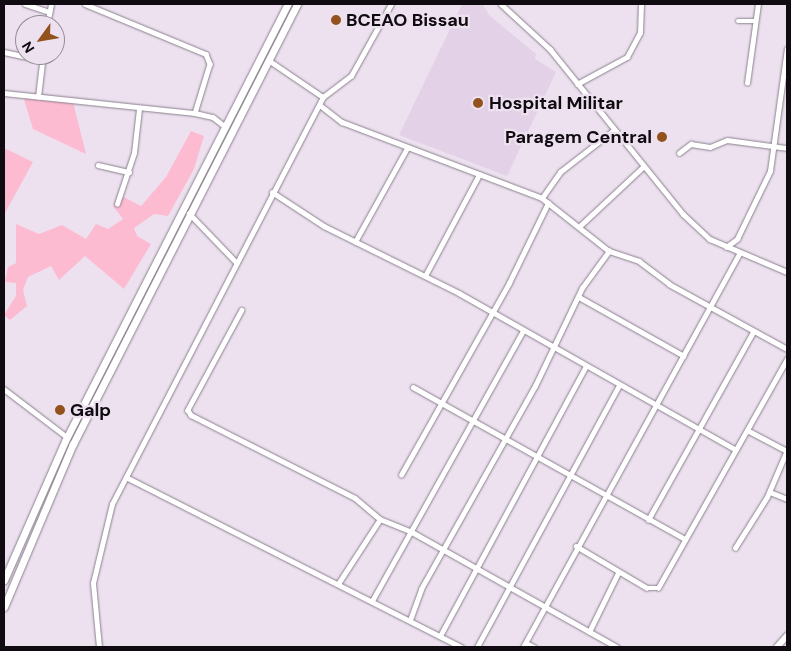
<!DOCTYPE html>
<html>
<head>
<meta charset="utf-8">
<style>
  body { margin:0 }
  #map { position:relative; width:791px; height:651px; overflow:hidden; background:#ede1f0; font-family:"DM Sans",sans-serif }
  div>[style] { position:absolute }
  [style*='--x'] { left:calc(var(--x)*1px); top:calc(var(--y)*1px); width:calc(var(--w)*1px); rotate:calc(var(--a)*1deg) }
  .built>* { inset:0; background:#e3d2e7 }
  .green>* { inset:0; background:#fdbbd1 }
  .roads { filter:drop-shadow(0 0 1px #8b808d) drop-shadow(0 0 1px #8b808d) }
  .minor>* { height:4.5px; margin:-2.25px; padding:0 2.25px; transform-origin:2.25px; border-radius:2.25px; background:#fff }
  .tertiary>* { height:5.5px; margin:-2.75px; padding:0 2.75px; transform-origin:2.75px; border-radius:2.75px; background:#fff }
  .primary>* { height:7px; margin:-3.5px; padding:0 3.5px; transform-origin:3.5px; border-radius:3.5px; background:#fff }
  .dots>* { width:14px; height:14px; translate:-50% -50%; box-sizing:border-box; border:2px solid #ede1f0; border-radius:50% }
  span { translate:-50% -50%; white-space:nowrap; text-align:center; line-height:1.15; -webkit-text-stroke:4.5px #ede1f0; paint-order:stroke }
  .poi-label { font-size:18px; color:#0f0b10; font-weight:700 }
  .left { translate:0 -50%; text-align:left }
  .right { translate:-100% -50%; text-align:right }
  .frame { position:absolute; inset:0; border:5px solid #0f0b10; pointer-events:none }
  .north { position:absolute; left:15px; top:15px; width:50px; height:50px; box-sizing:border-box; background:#ede1f0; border:1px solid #948b96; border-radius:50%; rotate:238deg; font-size:14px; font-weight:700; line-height:20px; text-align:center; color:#0f0b10 }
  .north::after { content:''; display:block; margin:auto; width:18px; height:22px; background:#93511e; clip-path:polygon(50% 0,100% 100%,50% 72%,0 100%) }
</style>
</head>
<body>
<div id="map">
  <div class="built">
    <i style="clip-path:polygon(462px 4px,483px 4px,489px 15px,536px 54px,535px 59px,556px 72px,507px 176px,399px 135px)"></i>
  </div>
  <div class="green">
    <i style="clip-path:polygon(23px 96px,73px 102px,86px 154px,33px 129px)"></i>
    <i style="clip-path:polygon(191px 131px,204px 136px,194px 169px,168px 216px,154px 214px,134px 228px,137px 236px,151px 244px,124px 289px,85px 256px,59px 280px,51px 266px,28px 277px,23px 290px,27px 306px,10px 320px,4px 315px,16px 296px,16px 283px,5px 282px,8px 267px,16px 263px,16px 224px,39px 234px,62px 225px,86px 239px,96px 224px,108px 229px,123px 219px,113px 206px,118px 194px,141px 206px,166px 177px)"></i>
    <i style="clip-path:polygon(4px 148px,33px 162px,4px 215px)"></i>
  </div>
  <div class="roads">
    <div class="minor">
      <i style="--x:25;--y:4;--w:25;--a:18"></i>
      <i style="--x:85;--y:4;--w:131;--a:22.5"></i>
      <i style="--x:206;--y:54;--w:11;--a:68"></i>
      <i style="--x:210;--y:64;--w:51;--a:107"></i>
      <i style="--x:501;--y:4;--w:67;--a:42.6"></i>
      <i style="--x:550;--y:49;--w:212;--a:51.1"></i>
      <i style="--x:683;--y:214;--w:37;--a:43"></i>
      <i style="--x:710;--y:239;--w:84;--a:23.2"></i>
      <i style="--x:738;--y:21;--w:18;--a:0"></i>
      <i style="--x:47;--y:25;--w:21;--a:-79"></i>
      <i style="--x:4;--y:52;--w:39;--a:12"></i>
      <i style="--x:270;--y:61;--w:64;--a:34.2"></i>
      <i style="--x:747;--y:83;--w:80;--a:-82.1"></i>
      <i style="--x:577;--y:84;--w:57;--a:-28.4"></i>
      <i style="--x:627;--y:57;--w:27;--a:-62"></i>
      <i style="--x:640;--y:33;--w:29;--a:-88"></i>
      <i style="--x:4;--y:93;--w:192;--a:6"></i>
      <i style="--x:195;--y:113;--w:18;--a:13"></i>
      <i style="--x:213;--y:117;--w:16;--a:38"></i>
      <i style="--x:38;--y:97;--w:42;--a:-83.2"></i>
      <i style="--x:320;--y:105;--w:28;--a:38"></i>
      <i style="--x:342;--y:122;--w:214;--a:20.8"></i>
      <i style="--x:542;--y:198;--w:85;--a:38.3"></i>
      <i style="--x:609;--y:251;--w:32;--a:18"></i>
      <i style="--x:639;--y:261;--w:38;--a:37"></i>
      <i style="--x:669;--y:284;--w:135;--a:28.8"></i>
      <i style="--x:679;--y:153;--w:15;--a:-37"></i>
      <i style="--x:691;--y:144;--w:19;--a:9"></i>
      <i style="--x:710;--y:147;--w:18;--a:-22"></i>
      <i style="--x:727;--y:140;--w:61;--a:7.6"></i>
      <i style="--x:98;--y:165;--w:32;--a:13"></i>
      <i style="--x:272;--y:192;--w:62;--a:33.2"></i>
      <i style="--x:324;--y:226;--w:151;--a:26.4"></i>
      <i style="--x:459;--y:293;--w:318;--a:29.5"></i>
      <i style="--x:542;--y:198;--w:32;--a:-55"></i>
      <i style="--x:560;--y:172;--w:68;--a:-37.9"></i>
      <i style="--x:117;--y:204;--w:54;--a:-71.6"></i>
      <i style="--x:134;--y:153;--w:44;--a:-83.5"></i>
      <i style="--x:189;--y:213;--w:69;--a:46.2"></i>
      <i style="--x:581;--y:225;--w:85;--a:-43.1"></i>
      <i style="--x:355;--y:242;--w:107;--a:-61"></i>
      <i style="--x:726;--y:247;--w:14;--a:-36"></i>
      <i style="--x:737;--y:239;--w:76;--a:-64.1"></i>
      <i style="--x:770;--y:171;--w:123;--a:-82.1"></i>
      <i style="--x:425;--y:276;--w:115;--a:-61.9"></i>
      <i style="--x:579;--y:297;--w:120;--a:29.3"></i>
      <i style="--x:242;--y:310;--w:114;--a:118.4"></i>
      <i style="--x:188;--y:410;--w:6;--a:59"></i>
      <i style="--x:191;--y:415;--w:184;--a:26.8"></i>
      <i style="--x:355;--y:498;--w:33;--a:40"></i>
      <i style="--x:380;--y:519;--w:35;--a:22"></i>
      <i style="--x:412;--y:532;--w:235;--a:29.3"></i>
      <i style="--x:413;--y:387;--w:312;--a:29.2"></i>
      <i style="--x:4;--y:389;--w:79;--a:37.3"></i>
      <i style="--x:749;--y:431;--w:43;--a:27.8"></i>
      <i style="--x:401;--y:475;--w:220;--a:-60.6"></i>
      <i style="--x:509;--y:283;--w:89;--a:-64"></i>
      <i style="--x:126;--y:477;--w:376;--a:26.9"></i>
      <i style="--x:770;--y:492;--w:18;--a:22"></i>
      <i style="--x:648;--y:520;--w:215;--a:-60.8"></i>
      <i style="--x:576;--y:546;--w:82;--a:30.6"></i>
      <i style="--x:647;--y:588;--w:11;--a:0"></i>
      <i style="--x:658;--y:588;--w:263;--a:-60.6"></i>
      <i style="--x:735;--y:548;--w:60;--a:-57.9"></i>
      <i style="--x:767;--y:497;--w:51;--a:-66.9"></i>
      <i style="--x:338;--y:584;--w:77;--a:-57.1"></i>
      <i style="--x:372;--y:601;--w:309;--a:-60.8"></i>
      <i style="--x:410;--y:620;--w:33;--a:-70"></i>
      <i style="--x:421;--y:589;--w:233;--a:-60.7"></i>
      <i style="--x:535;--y:386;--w:109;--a:-64.4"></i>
      <i style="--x:582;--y:288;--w:46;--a:-53.9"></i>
      <i style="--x:589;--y:632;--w:66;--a:-63.8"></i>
      <i style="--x:440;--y:636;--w:305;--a:-61.6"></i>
      <i style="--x:526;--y:643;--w:9;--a:27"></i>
      <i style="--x:99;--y:647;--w:64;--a:-95.4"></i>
      <i style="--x:93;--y:583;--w:81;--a:-76.5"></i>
      <i style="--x:112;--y:504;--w:458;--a:-62.6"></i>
      <i style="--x:323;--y:97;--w:35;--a:-37"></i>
      <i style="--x:351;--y:76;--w:82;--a:-60.9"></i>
      <i style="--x:477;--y:647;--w:297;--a:-61.5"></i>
      <i style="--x:523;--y:647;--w:450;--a:-61.2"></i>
    </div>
    <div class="tertiary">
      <i style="--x:777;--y:647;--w:15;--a:-48"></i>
    </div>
    <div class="primary">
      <i style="--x:4;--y:580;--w:152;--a:-66.3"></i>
      <i style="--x:65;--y:441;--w:491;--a:-63"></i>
      <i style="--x:4;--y:607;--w:177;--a:-67.1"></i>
      <i style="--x:73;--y:444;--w:494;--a:-63"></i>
    </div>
  </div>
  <div class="dots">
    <i style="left:336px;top:20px;background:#93511e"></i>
    <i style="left:478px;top:103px;background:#93511e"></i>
    <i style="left:662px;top:137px;background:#93511e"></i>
    <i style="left:60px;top:410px;background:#93511e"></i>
  </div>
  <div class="poi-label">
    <span class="left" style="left:346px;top:20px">BCEAO Bissau</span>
    <span class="left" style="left:489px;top:103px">Hospital Militar</span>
    <span class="right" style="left:652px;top:137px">Paragem Central</span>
    <span class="left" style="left:70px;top:410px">Galp</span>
  </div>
  <div class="frame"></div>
  <div class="north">N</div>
</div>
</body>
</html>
